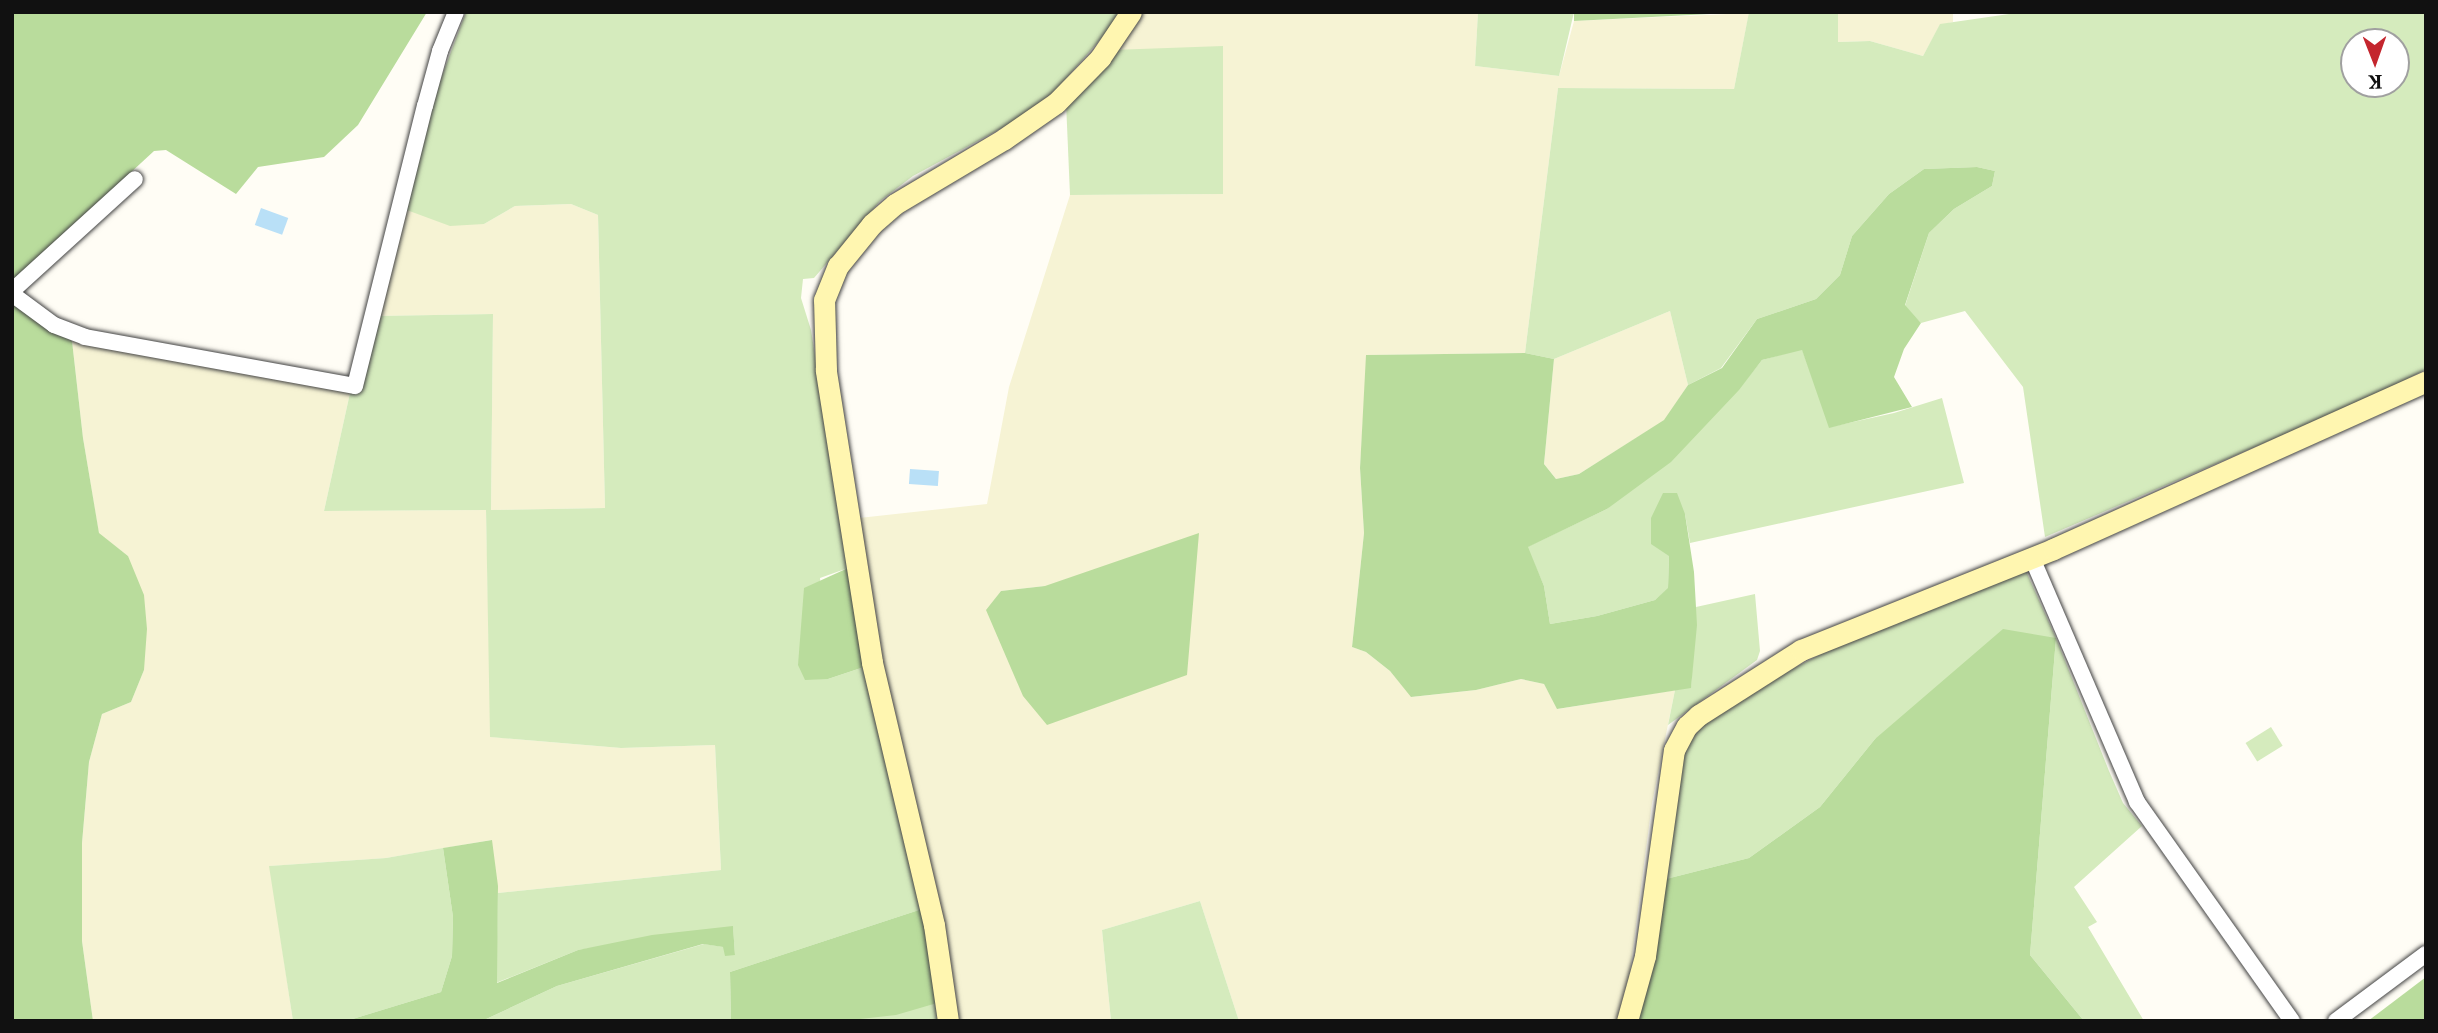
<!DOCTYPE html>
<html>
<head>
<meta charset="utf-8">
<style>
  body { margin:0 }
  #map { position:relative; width:2438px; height:1033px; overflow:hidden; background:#fffdf5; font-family:"Noto Serif",serif }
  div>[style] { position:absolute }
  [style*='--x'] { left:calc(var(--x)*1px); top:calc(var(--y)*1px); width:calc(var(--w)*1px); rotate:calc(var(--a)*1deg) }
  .farmland>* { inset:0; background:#f6f3d4 }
  .green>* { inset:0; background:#d5ebbd; transform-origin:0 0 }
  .forest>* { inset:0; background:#b9dc9c }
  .water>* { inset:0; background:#b9e0f7; transform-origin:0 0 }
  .roads { filter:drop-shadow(0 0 2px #444) drop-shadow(0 0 2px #444) }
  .street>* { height:16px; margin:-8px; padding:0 8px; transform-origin:8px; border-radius:8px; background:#fff }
  .secondary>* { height:21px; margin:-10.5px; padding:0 10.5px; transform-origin:10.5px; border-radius:10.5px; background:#fff6b0 }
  span { translate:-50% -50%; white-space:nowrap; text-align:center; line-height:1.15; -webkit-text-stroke:7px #fff; paint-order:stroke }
  .frame { position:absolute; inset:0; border:14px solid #111; pointer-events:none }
  .north { position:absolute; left:2340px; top:28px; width:70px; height:70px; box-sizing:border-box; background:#fff; border:2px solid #a0a0a0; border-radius:50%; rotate:179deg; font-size:19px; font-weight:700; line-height:28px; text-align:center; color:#111 }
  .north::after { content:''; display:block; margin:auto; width:24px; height:32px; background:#c4262e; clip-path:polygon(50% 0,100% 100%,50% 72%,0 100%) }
</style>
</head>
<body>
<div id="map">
  <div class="farmland">
    <i style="clip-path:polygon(evenodd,1139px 12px,1478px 12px,1475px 66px,1559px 76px,1574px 21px,1749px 13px,1734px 89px,1558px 88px,1525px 353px,1367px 355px,1360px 468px,1364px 533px,1352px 647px,1366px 652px,1390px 671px,1412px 697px,1476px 690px,1521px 679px,1544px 684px,1558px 709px,1675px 690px,1652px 803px,1629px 979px,1618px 1021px,1239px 1021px,1200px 901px,1102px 930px,1111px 1021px,955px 1021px,891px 718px,859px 518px,987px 504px,1009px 387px,1070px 195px,1222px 194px,1112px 50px,1139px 12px,1045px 586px,987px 610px,1001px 591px,1045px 586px)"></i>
    <i style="clip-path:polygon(1838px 12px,1953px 12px,1953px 22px,1940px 25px,1923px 56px,1870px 41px,1837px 42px)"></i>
    <i style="clip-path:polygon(571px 204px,598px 215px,605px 508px,491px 510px,493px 314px,377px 316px,404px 209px,484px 224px,515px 206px)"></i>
    <i style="clip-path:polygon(1670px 311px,1688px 385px,1665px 420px,1579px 474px,1556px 479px,1544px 464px,1554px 359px)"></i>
    <i style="clip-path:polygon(72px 341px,350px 393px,324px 511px,486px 510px,491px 737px,621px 748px,715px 745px,721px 870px,498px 893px,491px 840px,386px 858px,270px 866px,293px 1021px,93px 1021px,82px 941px,82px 843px,89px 762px,102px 714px,131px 702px,144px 670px,128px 556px,99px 534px,83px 438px)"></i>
  </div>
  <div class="green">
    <i style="clip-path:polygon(466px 12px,1119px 12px,1105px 34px,1055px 91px,1013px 122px,913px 176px,880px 201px,814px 278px,803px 279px,801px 298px,811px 330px,848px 568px,820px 578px,828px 679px,864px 667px,922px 909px,730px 972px,731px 1021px,482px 1021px,557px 986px,704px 944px,724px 947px,735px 955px,733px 927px,578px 950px,496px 983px,498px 893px,721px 870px,715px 745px,621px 748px,490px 737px,486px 510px,324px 511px,350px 393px,358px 394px,377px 316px,493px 314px,491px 510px,605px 508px,598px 215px,571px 204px,515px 206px,484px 224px,450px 226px,404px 209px,440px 81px)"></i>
    <i style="clip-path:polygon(1478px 12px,1574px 12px,1559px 76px,1475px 66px)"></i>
    <i style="clip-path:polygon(evenodd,1749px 12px,1838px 12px,1838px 42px,1870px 41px,1923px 56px,1940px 24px,2023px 12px,2426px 12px,2426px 369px,2381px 393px,2045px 537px,2023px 387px,1965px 311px,1921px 323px,1905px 306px,1929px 233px,1954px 209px,1992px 186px,1995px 171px,1977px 167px,1924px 169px,1889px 194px,1852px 236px,1840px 275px,1816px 299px,1757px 319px,1721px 368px,1688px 385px,1670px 311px,1554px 359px,1525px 353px,1558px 88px,1734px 89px,1749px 12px,2354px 42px,2396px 42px,2396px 84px,2354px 84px,2354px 42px)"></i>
    <i style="clip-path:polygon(1223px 46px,1223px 194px,1070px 195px,1066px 102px,1112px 50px)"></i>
    <i style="clip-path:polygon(1802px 349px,1830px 427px,1894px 413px,1942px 398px,1964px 483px,1690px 543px,1685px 514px,1669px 556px,1668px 589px,1655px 600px,1597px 616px,1550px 624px,1544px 586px,1527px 547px,1607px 509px,1738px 390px,1762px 360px)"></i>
    <i style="clip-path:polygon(2025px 569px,2056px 638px,2109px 771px,2123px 803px,2142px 826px,2074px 887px,2097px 922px,2088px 927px,2144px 1021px,2084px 1021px,2030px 955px,2056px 638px,1875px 739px,1820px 807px,1749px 858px,1662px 880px,1677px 779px,1687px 744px,1705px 723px,1755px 688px,1837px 646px)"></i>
    <i style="clip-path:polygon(1755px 594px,1760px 651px,1757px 660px,1668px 725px,1675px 690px,1691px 687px,1696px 607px)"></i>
    <i style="left:2271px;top:727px;width:22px;height:30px;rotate:58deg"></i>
    <i style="clip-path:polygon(443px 848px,453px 917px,452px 956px,441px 992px,346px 1021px,293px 1021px,269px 866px,386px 858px)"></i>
    <i style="clip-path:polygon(1200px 901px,1239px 1021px,1111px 1021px,1102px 930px)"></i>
    <i style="clip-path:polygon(937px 1003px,940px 1021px,842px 1021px,850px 1018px)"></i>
  </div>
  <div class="forest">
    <i style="clip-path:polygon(12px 12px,427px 12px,358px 125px,324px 157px,258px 167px,236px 194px,166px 150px,154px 151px,12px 282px)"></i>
    <i style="clip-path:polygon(1574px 12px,1749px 12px,1574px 21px)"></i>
    <i style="clip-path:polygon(1977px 167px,1995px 171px,1992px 186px,1954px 209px,1929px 233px,1905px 305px,1921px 323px,1904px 349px,1894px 377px,1912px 407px,1829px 428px,1802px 350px,1762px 360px,1739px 390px,1671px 462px,1607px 509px,1528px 547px,1544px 586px,1550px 624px,1597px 616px,1655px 600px,1668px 588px,1669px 556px,1651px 544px,1651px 518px,1663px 493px,1677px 493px,1685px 514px,1694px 572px,1697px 625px,1691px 688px,1557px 709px,1544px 684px,1521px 679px,1476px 690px,1411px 697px,1390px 671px,1366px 652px,1352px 647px,1364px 533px,1360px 468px,1366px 355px,1525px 353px,1554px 359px,1544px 464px,1556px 479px,1579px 474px,1664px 420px,1688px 385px,1722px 368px,1757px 319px,1816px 299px,1840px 275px,1852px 236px,1889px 194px,1924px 169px)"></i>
    <i style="clip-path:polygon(12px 304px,72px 341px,83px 438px,99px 533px,128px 556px,144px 595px,147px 629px,144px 670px,131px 702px,102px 714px,89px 762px,82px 843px,82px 941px,93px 1021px,12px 1021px)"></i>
    <i style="clip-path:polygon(1199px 533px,1187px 675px,1047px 725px,1023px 696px,986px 610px,1001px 591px,1045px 586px)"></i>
    <i style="clip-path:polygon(848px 568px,864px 667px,828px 679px,805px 680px,798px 665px,804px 588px)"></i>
    <i style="clip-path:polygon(2003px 629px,2056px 638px,2030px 955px,2084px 1021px,1637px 1021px,1662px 880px,1749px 858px,1820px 807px,1875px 739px)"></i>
    <i style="clip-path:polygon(492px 840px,498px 886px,497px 983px,578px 950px,652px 935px,733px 926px,735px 955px,725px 956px,723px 947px,703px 944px,557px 986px,482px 1021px,346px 1021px,441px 992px,452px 956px,453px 917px,443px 848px)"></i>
    <i style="clip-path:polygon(922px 909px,937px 1003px,896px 1015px,842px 1021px,731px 1021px,730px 972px)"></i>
    <i style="clip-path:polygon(2426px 977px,2426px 1021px,2368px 1021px)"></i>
  </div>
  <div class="water">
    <i style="left:261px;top:208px;width:29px;height:18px;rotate:20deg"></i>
    <i style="left:910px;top:469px;width:29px;height:15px;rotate:4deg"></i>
  </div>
  <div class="roads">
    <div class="street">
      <i style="--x:12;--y:291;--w:166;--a:-42.3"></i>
      <i style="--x:12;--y:294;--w:52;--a:36.4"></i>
      <i style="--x:54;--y:325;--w:33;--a:21"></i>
      <i style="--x:85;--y:337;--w:274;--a:10.3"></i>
      <i style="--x:355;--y:386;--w:289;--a:-76"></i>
      <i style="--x:425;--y:106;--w:57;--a:-74.7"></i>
      <i style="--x:440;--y:51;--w:42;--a:-67.7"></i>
      <i style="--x:2032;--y:558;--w:266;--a:66.7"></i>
      <i style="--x:2137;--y:802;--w:268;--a:54.7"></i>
      <i style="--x:2336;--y:1021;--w:112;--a:-36.7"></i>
    </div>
    <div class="secondary">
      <i style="--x:948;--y:1021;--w:97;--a:-98.3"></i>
      <i style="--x:934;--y:925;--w:270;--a:-103.3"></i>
      <i style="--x:872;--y:662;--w:296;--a:-99"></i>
      <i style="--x:826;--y:370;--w:70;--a:-91.6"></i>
      <i style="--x:824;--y:300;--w:37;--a:-68"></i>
      <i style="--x:838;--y:266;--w:54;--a:-51"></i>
      <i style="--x:872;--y:224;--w:30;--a:-41"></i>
      <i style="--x:895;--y:204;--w:127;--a:-30.8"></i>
      <i style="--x:1004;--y:139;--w:63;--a:-34.7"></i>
      <i style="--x:1056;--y:103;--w:63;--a:-45.6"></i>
      <i style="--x:1100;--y:58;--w:55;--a:-56"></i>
      <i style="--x:1627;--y:1021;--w:67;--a:-74.5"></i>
      <i style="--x:1645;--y:956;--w:208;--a:-82"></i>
      <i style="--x:1674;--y:750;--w:27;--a:-62"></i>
      <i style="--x:1687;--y:726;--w:16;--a:-43"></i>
      <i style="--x:1699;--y:715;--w:121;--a:-32.5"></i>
      <i style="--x:1801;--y:650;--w:271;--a:-21.8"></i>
      <i style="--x:2053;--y:549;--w:409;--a:-24.2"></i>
    </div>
  </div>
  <div class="frame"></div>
  <div class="north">K</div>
</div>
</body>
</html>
